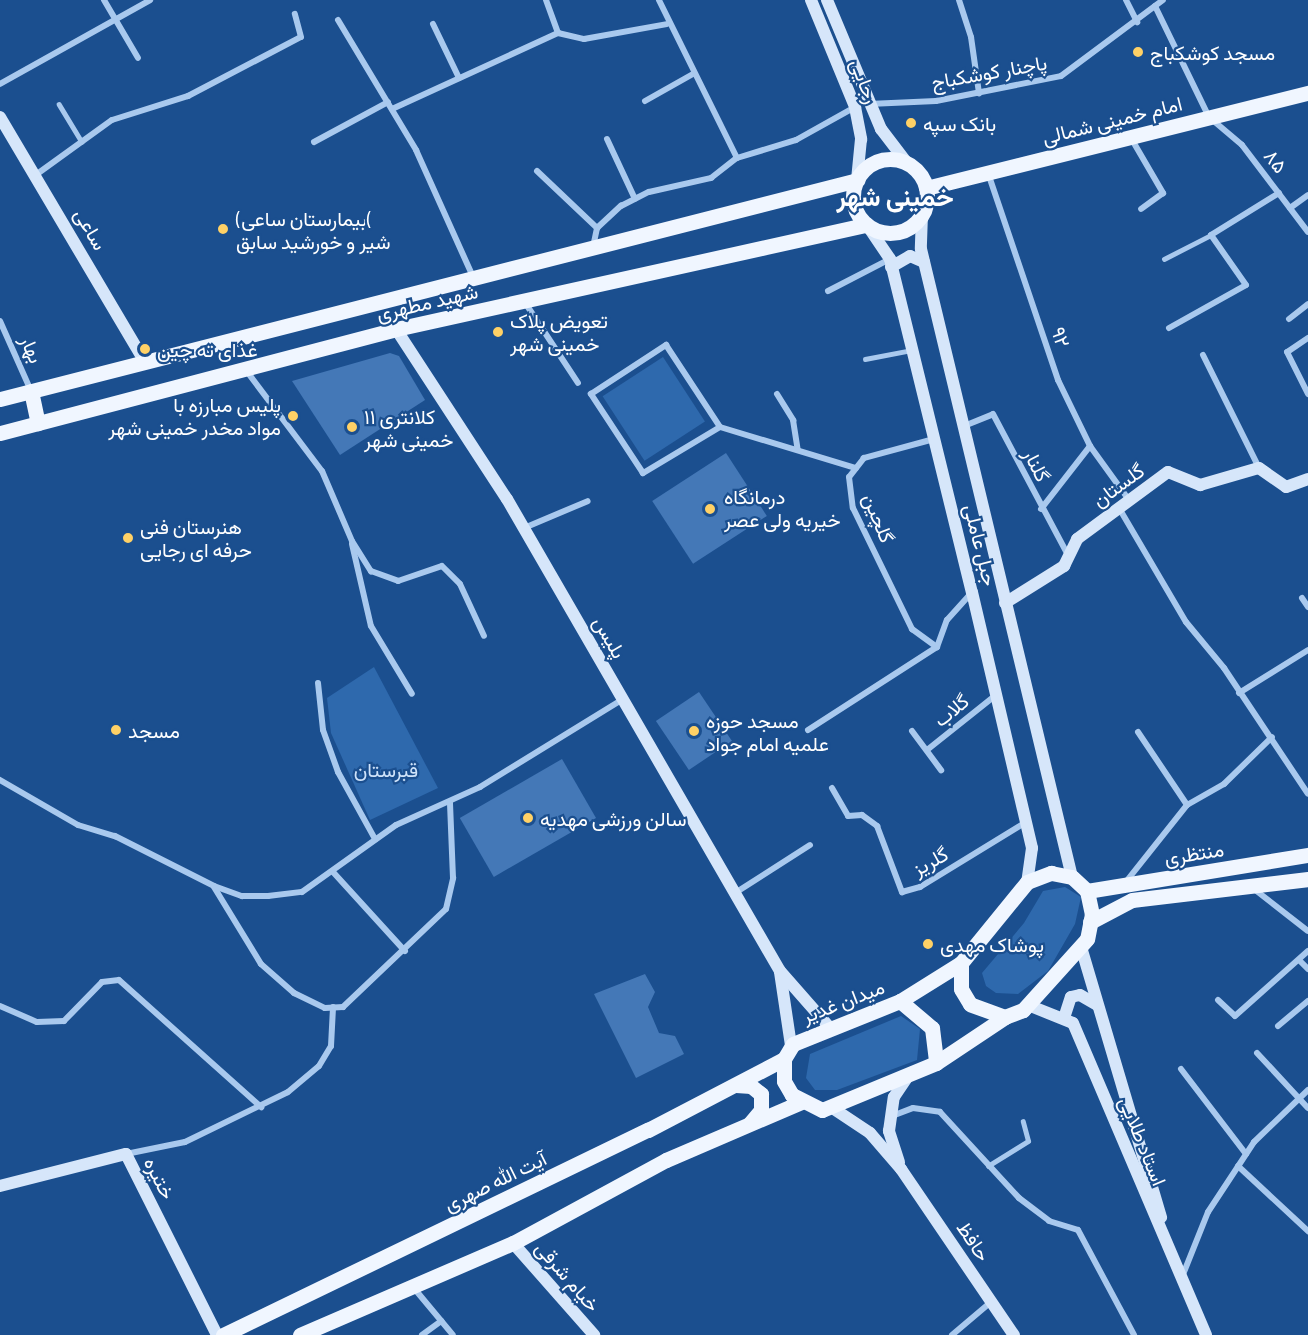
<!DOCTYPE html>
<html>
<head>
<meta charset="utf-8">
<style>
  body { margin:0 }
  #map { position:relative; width:1308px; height:1335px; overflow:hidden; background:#1b4f8f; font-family:Barlow,Vazirmatn,sans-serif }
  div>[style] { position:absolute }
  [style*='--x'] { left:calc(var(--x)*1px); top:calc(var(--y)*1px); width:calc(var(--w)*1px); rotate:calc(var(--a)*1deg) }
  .green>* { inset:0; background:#2e69ad; transform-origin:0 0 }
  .building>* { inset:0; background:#4478b7; transform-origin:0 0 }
  .lane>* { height:4.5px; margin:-2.25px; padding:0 2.25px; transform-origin:2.25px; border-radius:2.25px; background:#a9c9ee }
  .street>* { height:6px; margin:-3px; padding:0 3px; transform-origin:3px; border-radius:3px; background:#a9c9ee }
  .secondary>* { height:12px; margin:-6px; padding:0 6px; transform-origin:6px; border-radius:6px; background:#d6e6fa }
  .primary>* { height:15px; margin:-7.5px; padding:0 7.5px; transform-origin:7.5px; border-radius:7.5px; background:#f0f6ff }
  .primary>.ring { margin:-7.5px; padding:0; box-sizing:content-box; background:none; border:15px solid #f0f6ff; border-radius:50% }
  .dots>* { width:16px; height:16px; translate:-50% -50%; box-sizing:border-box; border:3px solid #1b4f8f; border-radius:50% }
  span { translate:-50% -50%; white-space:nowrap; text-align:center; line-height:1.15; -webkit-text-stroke:4.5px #1b4f8f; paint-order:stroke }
  .poi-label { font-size:20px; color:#fff }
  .left { translate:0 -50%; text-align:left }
  .right { translate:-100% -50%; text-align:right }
  .street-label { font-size:20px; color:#fff }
  .park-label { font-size:20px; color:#cfe3fa }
  .district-label { font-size:26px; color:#fff; font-weight:700 }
</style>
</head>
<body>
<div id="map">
  <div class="green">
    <i style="left:663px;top:357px;width:77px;height:72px;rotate:57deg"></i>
    <i style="clip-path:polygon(374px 667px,438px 788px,370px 820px,331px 733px,327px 698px)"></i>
    <i style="clip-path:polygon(1065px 887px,1081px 897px,1075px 924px,1048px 971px,1018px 994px,996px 993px,986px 986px,982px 973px,1024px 923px,1043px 891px)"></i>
    <i style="clip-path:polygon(901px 1016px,920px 1029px,917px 1060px,837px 1090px,815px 1090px,806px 1078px,810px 1054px)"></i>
  </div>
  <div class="building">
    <i style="clip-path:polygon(390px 353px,399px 356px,425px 400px,340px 455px,292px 381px)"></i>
    <i style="left:726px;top:453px;width:75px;height:88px;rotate:57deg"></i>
    <i style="left:699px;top:692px;width:59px;height:52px;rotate:56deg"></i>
    <i style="left:562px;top:759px;width:68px;height:118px;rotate:60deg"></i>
    <i style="clip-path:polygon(645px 974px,655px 992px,648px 1007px,659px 1033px,675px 1036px,684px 1054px,636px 1078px,594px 994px)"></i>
  </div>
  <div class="lane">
    <i style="--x:59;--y:104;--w:44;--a:58.8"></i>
    <i style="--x:1164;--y:259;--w:53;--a:-27.1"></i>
    <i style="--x:865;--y:359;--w:48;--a:-10.8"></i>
    <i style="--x:988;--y:1166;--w:47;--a:-32"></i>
    <i style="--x:1028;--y:1141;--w:20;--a:-105"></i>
  </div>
  <div class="street">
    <i style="--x:104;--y:0;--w:67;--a:59.6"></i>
    <i style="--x:546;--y:0;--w:35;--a:70"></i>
    <i style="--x:558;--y:33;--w:27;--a:13"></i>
    <i style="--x:584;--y:39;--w:84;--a:-10.2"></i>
    <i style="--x:959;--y:0;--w:39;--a:72"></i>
    <i style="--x:971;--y:37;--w:57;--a:81.9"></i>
    <i style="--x:1126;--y:0;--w:25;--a:63"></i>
    <i style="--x:1155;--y:6;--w:123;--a:64.1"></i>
    <i style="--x:1209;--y:117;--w:43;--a:40.3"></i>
    <i style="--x:1242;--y:145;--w:109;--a:52.8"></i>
    <i style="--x:338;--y:20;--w:152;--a:59"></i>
    <i style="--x:416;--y:150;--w:139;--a:65.8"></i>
    <i style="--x:433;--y:24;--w:60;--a:64.3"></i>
    <i style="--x:0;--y:84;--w:172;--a:-29.2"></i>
    <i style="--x:645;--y:101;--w:55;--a:-29.4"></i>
    <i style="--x:869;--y:104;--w:67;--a:-2.6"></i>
    <i style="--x:936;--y:101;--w:127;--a:-11.3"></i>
    <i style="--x:1061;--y:76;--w:127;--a:-36.7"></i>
    <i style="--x:392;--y:109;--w:183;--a:-24.6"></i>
    <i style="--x:1131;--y:138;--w:64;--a:59.8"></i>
    <i style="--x:1163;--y:193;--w:27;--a:144"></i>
    <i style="--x:607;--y:139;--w:66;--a:65"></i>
    <i style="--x:314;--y:142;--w:84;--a:-28.4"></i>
    <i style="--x:737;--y:158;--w:62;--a:-17"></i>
    <i style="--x:796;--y:140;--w:68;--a:-29.2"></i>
    <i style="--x:537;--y:171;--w:83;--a:43.5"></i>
    <i style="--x:988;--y:173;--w:219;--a:71.3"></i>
    <i style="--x:1058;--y:380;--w:73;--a:64.1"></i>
    <i style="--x:1090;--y:446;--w:67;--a:54.2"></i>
    <i style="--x:37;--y:174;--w:92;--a:-35.8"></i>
    <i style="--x:112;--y:120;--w:80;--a:-17.5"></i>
    <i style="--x:188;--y:96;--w:127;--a:-27.6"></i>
    <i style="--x:301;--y:37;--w:24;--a:-105"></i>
    <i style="--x:1290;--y:208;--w:22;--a:-36"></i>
    <i style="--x:593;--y:247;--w:19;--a:-78"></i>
    <i style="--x:597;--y:228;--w:33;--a:-43"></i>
    <i style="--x:621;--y:206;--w:31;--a:-27"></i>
    <i style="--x:649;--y:192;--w:64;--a:-12.7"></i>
    <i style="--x:711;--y:178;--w:33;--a:-38"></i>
    <i style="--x:737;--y:158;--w:176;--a:-116.3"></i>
    <i style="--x:828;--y:291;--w:70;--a:-27.3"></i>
    <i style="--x:524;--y:301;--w:98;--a:56.6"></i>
    <i style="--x:1289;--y:319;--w:24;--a:-38"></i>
    <i style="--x:0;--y:321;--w:77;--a:66.1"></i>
    <i style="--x:1169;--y:328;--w:88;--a:-29.2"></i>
    <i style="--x:1246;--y:285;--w:61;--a:-125"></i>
    <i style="--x:1211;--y:235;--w:80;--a:-31.7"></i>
    <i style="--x:1308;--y:338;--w:25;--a:146"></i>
    <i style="--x:1287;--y:352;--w:47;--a:63.4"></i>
    <i style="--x:1203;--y:355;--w:126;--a:63.6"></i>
    <i style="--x:245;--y:369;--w:128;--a:53"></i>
    <i style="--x:322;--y:471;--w:76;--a:66.8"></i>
    <i style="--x:352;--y:541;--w:36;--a:58"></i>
    <i style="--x:371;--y:571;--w:29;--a:20"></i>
    <i style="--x:398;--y:581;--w:46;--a:-18.8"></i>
    <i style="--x:442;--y:566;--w:25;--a:45"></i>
    <i style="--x:460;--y:584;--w:57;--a:65.2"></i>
    <i style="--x:777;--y:394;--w:31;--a:58"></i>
    <i style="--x:793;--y:420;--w:30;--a:81"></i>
    <i style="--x:964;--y:426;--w:31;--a:-22"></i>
    <i style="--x:993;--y:414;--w:162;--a:62"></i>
    <i style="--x:720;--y:427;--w:90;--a:149.1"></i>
    <i style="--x:643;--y:473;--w:95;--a:-123.4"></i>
    <i style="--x:591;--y:394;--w:90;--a:-33.2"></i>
    <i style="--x:666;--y:345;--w:98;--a:56.6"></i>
    <i style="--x:720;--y:427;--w:142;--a:16.8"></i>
    <i style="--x:934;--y:439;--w:73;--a:164.8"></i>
    <i style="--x:864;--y:458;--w:24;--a:128"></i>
    <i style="--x:849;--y:477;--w:31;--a:83"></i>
    <i style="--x:853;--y:508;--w:135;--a:64"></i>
    <i style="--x:912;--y:629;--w:31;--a:36"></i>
    <i style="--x:1119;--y:508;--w:132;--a:59.6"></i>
    <i style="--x:1186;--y:622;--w:60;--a:50.4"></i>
    <i style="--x:1224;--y:668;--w:151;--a:56.3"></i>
    <i style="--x:1041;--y:509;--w:80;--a:-52.1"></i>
    <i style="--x:524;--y:528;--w:69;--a:-22.9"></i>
    <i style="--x:352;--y:544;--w:84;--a:77"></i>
    <i style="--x:371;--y:626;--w:79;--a:58.9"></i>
    <i style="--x:1302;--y:598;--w:11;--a:56"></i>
    <i style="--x:318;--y:683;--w:47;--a:83.9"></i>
    <i style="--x:323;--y:730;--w:45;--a:70.3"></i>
    <i style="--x:338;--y:772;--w:77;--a:61.1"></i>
    <i style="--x:1239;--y:693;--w:81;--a:-31.9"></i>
    <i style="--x:808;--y:730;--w:153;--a:-32.8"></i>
    <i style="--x:937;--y:647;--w:29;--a:-70"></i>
    <i style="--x:947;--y:620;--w:38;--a:-48"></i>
    <i style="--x:912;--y:731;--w:49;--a:53.4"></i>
    <i style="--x:1138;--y:732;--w:88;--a:56.1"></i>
    <i style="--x:927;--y:750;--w:88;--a:-38.6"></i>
    <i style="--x:0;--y:780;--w:90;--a:30"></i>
    <i style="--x:78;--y:825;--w:39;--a:17"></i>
    <i style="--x:115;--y:836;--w:111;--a:26.8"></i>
    <i style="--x:214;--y:886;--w:30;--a:20"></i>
    <i style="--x:242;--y:896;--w:26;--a:0"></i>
    <i style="--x:268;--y:896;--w:34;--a:-7"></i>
    <i style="--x:302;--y:892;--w:115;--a:-35.5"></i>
    <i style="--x:396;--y:825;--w:92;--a:-24.3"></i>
    <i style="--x:480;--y:787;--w:168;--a:-31.6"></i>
    <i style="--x:832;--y:788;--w:32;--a:60"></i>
    <i style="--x:848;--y:816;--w:14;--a:-4"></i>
    <i style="--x:862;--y:815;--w:19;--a:36"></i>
    <i style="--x:877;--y:826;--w:71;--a:69.3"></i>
    <i style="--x:902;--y:892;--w:19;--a:-16"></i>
    <i style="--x:920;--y:887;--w:124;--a:-31.5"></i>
    <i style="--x:333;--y:872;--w:107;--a:47.7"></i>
    <i style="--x:1125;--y:883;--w:100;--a:-51.5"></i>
    <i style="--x:1187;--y:805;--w:43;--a:-29.6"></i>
    <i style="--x:1224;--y:784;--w:67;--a:-44.4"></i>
    <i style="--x:214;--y:887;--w:90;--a:58.6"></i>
    <i style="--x:261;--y:964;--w:44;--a:41.3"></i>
    <i style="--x:294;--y:993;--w:34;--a:26"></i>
    <i style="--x:325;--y:1008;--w:18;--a:-3"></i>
    <i style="--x:343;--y:1007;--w:142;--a:-43.6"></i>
    <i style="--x:446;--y:909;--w:32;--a:-77"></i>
    <i style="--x:453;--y:878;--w:76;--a:-92.3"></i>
    <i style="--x:1254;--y:889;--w:68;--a:37.9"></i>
    <i style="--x:735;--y:893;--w:89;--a:-32.6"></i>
    <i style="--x:1299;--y:960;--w:13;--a:45"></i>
    <i style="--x:1218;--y:1000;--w:23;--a:43"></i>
    <i style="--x:1235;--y:1016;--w:98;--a:-41.7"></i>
    <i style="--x:0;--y:1006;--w:40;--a:23.4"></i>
    <i style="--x:37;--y:1022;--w:27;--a:-2"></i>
    <i style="--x:64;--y:1021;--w:54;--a:-45.7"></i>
    <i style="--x:102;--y:982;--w:17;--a:-7"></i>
    <i style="--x:119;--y:980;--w:191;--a:41.8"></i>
    <i style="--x:1278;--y:1026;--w:39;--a:-40"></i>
    <i style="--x:1257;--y:1053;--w:75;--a:47.2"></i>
    <i style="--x:1181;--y:1069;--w:107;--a:52.6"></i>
    <i style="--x:892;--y:1116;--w:22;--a:-21"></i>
    <i style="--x:913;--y:1108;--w:27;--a:8"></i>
    <i style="--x:940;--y:1112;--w:117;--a:47.4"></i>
    <i style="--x:1019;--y:1198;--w:38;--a:37"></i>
    <i style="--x:1049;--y:1221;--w:30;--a:17"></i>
    <i style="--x:1078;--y:1230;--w:119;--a:61.9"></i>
    <i style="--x:126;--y:1154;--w:60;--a:-11.5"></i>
    <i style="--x:185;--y:1142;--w:114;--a:-25.9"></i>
    <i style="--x:288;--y:1092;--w:40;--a:-40"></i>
    <i style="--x:319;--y:1066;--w:23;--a:-59"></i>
    <i style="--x:331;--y:1046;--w:39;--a:-87"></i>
    <i style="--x:1238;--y:1166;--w:96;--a:42.9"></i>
    <i style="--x:1182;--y:1277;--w:70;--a:-68.2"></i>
    <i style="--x:1208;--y:1212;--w:84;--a:-56.7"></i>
    <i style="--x:1254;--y:1142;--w:75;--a:-43.9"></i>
    <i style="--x:413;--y:1287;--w:62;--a:50.2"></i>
    <i style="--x:422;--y:1335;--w:24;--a:-36"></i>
    <i style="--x:952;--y:1335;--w:51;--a:-40.2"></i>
  </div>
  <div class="secondary">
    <i style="--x:811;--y:0;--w:116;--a:67.6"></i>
    <i style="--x:855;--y:107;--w:33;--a:79"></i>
    <i style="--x:861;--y:139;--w:41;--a:95.6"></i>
    <i style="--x:827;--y:0;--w:140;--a:67.3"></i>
    <i style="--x:881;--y:129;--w:43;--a:52.6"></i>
    <i style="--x:0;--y:117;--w:285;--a:59.4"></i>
    <i style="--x:922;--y:214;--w:35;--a:92"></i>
    <i style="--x:921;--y:249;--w:646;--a:76.48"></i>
    <i style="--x:867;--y:225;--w:41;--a:55.9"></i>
    <i style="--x:890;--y:259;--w:343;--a:76.2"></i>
    <i style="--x:972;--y:592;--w:263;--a:76.8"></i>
    <i style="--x:1032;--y:848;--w:34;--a:98"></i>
    <i style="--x:891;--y:267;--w:22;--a:-30"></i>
    <i style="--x:910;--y:256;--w:15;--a:23"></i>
    <i style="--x:396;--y:329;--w:203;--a:56.9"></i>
    <i style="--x:507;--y:499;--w:545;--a:59.96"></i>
    <i style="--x:780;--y:971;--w:76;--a:48.7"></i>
    <i style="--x:1005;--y:603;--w:70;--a:-32.1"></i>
    <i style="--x:1064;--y:566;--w:30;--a:-64"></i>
    <i style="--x:1077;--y:539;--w:113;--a:-36.4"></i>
    <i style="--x:1168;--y:472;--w:35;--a:22"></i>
    <i style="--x:1200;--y:485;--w:61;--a:-16.1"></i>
    <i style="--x:1259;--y:468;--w:33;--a:35"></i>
    <i style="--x:1286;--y:487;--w:23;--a:-20"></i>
    <i style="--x:1081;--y:947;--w:282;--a:73.5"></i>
    <i style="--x:780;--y:972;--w:75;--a:81.5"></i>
    <i style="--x:1028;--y:1005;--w:48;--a:21.8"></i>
    <i style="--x:1073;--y:1023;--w:339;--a:66.9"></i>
    <i style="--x:1064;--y:1018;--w:22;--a:-72"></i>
    <i style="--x:1071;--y:997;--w:9;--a:-13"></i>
    <i style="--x:1080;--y:995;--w:20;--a:30"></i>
    <i style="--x:831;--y:1107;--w:47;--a:33.7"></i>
    <i style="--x:870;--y:1133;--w:48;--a:49.3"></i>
    <i style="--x:901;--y:1169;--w:201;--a:55.8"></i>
    <i style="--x:899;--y:1162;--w:33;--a:-108"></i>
    <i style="--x:889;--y:1131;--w:34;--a:-82"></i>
    <i style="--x:894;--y:1097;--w:22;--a:-56"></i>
    <i style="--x:0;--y:1186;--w:130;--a:-14.3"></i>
    <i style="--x:126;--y:1154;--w:203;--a:63.3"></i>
    <i style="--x:513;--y:1243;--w:123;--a:48.6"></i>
  </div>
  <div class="primary">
    <i class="ring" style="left:853px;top:159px;width:59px;height:59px"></i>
    <i style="--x:926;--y:188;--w:394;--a:-14"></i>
    <i style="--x:31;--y:391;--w:33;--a:78"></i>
    <i style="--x:0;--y:399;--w:885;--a:-14.33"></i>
    <i style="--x:0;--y:433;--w:409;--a:-14.7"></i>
    <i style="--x:396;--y:329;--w:482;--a:-12.5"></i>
    <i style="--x:1087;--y:891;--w:224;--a:-9.3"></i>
    <i style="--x:1090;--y:922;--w:47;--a:-27.6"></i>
    <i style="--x:1132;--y:900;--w:177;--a:-6.8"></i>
    <i style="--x:900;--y:1001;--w:72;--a:-31.9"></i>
    <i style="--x:961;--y:963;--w:104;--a:-50.8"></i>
    <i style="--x:1027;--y:882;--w:26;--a:-21"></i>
    <i style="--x:1051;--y:873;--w:21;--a:11"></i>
    <i style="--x:1072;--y:877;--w:21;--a:43"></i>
    <i style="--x:1087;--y:891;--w:24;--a:78"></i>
    <i style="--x:1092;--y:914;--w:25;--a:101"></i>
    <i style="--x:1087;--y:939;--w:96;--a:132"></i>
    <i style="--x:1023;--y:1010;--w:19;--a:159"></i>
    <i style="--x:1005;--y:1017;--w:37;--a:-160"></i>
    <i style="--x:970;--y:1004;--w:17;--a:-121"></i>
    <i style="--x:961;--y:989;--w:26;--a:-90"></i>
    <i style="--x:900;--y:1001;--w:42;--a:40.2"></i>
    <i style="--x:932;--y:1028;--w:35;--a:83"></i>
    <i style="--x:936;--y:1063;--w:123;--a:157.6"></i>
    <i style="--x:822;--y:1110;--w:34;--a:-153"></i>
    <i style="--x:792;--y:1095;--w:16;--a:-120"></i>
    <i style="--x:784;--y:1081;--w:22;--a:-90"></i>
    <i style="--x:784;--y:1059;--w:17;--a:-59"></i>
    <i style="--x:793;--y:1044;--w:115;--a:-21.9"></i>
    <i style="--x:936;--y:1063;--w:83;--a:-33.7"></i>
    <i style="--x:736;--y:1085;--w:15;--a:4"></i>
    <i style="--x:751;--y:1086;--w:13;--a:39"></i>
    <i style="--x:761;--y:1094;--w:16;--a:90"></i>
    <i style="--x:761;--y:1110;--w:17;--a:130"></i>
    <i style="--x:223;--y:1335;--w:472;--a:-25.8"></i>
    <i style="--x:648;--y:1130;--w:153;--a:-27.6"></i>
    <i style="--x:300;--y:1335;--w:232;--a:-23.4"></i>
    <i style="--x:513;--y:1243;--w:174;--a:-28.5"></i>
    <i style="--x:666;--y:1160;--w:147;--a:-23.2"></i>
  </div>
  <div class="dots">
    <i style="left:1138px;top:52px;background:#ffd166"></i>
    <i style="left:911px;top:123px;background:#ffd166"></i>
    <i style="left:223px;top:229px;background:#ffd166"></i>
    <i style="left:498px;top:332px;background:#ffd166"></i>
    <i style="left:145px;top:349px;background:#ffd166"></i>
    <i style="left:293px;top:416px;background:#ffd166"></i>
    <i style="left:352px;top:427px;background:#ffd166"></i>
    <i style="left:710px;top:509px;background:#ffd166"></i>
    <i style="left:128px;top:538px;background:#ffd166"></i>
    <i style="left:116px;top:730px;background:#ffd166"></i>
    <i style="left:694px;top:731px;background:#ffd166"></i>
    <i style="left:528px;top:818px;background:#ffd166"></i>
    <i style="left:928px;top:944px;background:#ffd166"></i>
  </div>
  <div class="poi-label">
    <span class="left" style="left:1150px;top:52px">مسجد کوشکباج</span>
    <span class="left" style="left:923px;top:123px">بانک سپه</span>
    <span class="left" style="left:236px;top:230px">(بیمارستان ساعی(<br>شیر و خورشید سابق</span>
    <span class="left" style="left:510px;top:332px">تعویض پلاک<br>خمینی شهر</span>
    <span class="left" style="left:157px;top:349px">غذای ته چین</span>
    <span class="right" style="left:281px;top:416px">پلیس مبارزه با<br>مواد مخدر خمینی شهر</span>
    <span class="left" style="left:364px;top:428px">کلانتری ۱۱<br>خمینی شهر</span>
    <span class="left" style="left:724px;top:508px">درمانگاه<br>خیریه ولی عصر</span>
    <span class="left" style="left:140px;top:538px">هنرستان فنی<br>حرفه ای رجایی</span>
    <span class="left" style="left:706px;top:732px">مسجد حوزه<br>علمیه امام جواد</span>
    <span class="left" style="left:128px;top:730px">مسجد</span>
    <span class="left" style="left:540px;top:818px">سالن ورزشی مهدیه</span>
    <span class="left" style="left:940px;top:944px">پوشاک مهدی</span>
  </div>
  <div class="street-label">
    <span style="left:989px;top:72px;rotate:-10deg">پاچنار کوشکباج</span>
    <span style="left:865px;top:81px;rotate:70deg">رجایی</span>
    <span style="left:1112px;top:120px;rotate:-14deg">امام خمینی شمالی</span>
    <span style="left:1276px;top:161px;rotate:52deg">۸۵</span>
    <span style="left:91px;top:229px;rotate:60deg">ساعی</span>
    <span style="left:427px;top:302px;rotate:-13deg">شهید مطهری</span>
    <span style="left:1061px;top:337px;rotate:71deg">۹۲</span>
    <span style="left:32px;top:349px;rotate:66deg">بهار</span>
    <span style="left:1037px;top:465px;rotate:63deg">گلنار</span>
    <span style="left:1118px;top:485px;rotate:-36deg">گلستان</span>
    <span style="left:879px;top:518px;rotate:68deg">گلچین</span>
    <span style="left:981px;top:545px;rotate:76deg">جبل عاملی</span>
    <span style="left:610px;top:637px;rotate:60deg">پلیس</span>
    <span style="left:951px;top:710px;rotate:-39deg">گلاب</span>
    <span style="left:1194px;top:853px;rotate:-9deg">منتظری</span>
    <span style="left:930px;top:861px;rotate:-29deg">گلریز</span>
    <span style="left:843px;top:1001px;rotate:-21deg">میدان غدیر</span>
    <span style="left:1143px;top:1141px;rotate:68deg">استاد طلایی</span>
    <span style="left:160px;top:1178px;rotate:63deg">ختیره</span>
    <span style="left:495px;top:1181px;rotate:-26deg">آیت الله صهری</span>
    <span style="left:974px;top:1241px;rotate:56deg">حافظ</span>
    <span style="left:568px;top:1276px;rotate:49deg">خیام شرقی</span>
  </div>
  <div class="park-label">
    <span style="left:386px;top:769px">قبرستان</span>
  </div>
  <div class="district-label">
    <span style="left:895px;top:196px">خمینی شهر</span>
  </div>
</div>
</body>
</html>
